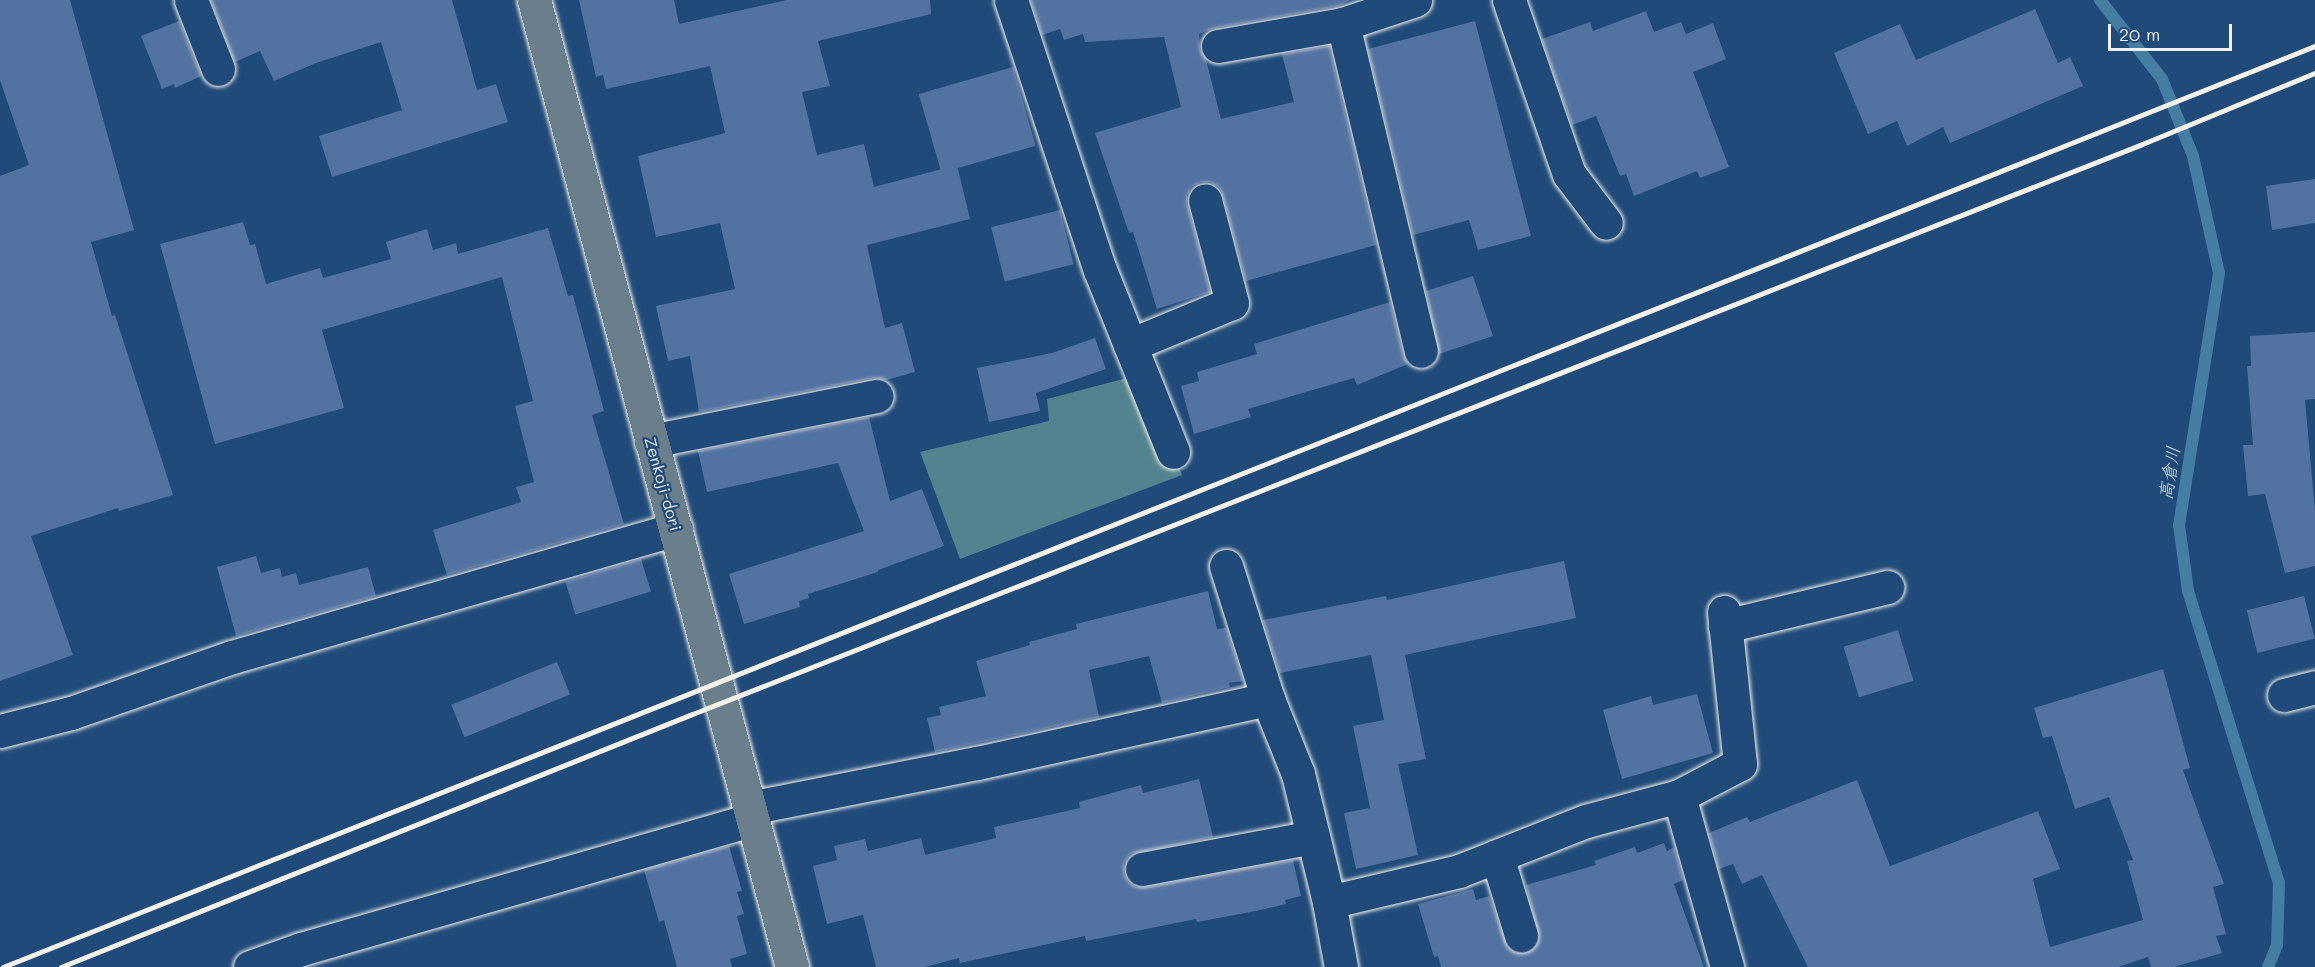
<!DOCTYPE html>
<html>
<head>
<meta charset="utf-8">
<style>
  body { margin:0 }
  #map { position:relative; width:2315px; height:967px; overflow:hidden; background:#1f4a7a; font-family:Mali,"Klee One",sans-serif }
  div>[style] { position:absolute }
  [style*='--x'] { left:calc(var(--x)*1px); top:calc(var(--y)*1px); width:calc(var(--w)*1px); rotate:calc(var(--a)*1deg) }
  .green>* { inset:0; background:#52848f }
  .stream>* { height:12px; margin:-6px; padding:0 6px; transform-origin:6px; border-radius:6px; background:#467da2 }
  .building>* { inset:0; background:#5272a2; transform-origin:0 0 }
  .roads { filter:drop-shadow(0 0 2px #f4f1e8) drop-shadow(0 0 2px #f4f1e8) }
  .minor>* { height:33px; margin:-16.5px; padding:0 16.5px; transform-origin:16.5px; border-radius:16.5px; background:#1f4a7a }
  .major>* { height:33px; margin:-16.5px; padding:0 16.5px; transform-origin:16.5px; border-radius:16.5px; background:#6b7e8b }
  .rail>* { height:4.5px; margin:-2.25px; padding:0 2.25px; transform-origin:2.25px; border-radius:2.25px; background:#f4f1e8 }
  span { translate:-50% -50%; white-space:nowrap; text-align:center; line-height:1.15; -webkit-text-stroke:4.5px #1f4a7a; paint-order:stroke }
  .street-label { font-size:16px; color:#f4f1e8 }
  .water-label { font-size:18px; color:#dae0de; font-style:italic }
  .scale { position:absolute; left:2108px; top:24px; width:124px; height:27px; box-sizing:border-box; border:3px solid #f4f1e8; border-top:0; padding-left:8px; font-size:18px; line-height:21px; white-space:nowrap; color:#f4f1e8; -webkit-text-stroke:4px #1f4a7a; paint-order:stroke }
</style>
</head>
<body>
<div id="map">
  <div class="green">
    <i style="clip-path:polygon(1142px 374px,1182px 475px,960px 559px,920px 452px,1049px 421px,1047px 399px)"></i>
  </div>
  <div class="stream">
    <i style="--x:2100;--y:0;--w:100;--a:51.9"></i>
    <i style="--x:2162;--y:79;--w:83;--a:68.1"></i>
    <i style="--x:2193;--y:156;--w:120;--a:77.5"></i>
    <i style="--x:2219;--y:273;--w:255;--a:99"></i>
    <i style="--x:2179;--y:525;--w:67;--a:82.2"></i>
    <i style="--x:2188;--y:591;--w:306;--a:72.7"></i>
    <i style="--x:2279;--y:883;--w:62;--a:91.8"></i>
    <i style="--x:2277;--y:945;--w:24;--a:112"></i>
  </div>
  <div class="building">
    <i style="clip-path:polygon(0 0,70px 0,134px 230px,91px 242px,112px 316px,115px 315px,173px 495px,119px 511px,118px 508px,31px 536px,73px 655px,0 681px,0 176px,29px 165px,0 80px)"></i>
    <i style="clip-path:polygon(211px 0,452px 0,477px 90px,496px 84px,508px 122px,332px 177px,319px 136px,402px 110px,381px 42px,316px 63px,274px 81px,260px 51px,235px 62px)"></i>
    <i style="clip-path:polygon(579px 0,674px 0,679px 24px,787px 0,930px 0,931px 14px,818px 41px,830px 86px,802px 92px,817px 155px,864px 144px,874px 187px,957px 165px,970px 219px,867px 245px,885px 328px,902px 323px,915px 372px,886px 380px,873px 378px,699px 412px,690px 356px,668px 361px,656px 306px,735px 289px,720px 223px,656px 237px,638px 156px,725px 133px,710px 66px,606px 89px,603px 75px,596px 77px)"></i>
    <i style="clip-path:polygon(1031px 0,1350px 0,1338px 6px,1214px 28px,1199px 34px,1200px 49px,1206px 60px,1221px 119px,1294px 102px,1282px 54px,1329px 46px,1376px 245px,1246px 281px,1223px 195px,1219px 187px,1210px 182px,1200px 182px,1191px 187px,1187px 196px,1187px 204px,1210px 292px,1157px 309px,1133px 232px,1129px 233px,1095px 133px,1181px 107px,1164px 37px,1085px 42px,1083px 34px,1064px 40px,1060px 29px,1042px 35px)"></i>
    <i style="clip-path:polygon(2035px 9px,2058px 63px,2070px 57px,2083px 86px,1950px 143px,1943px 127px,1907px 146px,1897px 121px,1868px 134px,1834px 53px,1900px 24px,1916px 60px)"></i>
    <i style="clip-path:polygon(1646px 11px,1654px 32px,1681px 22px,1686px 34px,1713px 23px,1726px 59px,1693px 72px,1729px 167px,1700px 178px,1697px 171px,1634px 196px,1626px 174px,1620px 176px,1596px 116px,1572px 125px,1542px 39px,1590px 22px,1593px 31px)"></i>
    <i style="clip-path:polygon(179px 21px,201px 76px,175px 88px,174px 84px,162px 89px,141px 36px)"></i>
    <i style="clip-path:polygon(1475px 21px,1531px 236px,1478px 250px,1469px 220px,1413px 235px,1368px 49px)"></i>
    <i style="left:1013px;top:67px;width:82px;height:98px;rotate:74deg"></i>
    <i style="clip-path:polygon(2315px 179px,2315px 223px,2272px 230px,2266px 186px)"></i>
    <i style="left:1060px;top:210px;width:56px;height:71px;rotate:76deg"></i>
    <i style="clip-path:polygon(243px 222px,250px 245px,255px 244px,266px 284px,320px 268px,323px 278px,391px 259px,386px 242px,427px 229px,433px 250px,456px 243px,458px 254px,548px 228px,568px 296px,573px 295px,604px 411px,592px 415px,624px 524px,447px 575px,433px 530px,521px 502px,516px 487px,534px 482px,515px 406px,533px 401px,502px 277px,322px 330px,344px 408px,215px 444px,160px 244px)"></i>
    <i style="clip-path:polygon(1473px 276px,1493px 336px,1439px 354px,1426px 291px)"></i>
    <i style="clip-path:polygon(1390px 302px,1403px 355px,1408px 364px,1357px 385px,1354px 378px,1248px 409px,1251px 417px,1194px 434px,1181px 386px,1199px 381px,1197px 372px,1257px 354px,1254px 344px)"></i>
    <i style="clip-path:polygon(2315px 332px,2315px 399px,2305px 400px,2315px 511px,2315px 566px,2285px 573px,2265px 494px,2248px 496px,2243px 445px,2253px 445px,2247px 366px,2251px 366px,2250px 336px)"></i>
    <i style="clip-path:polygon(1095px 338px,1106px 369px,1036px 393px,1040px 411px,989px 422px,977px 368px,1052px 353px)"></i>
    <i style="clip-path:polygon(869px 417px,890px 501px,922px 489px,944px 546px,878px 570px,878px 572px,808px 594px,809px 598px,799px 601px,800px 607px,744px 624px,729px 574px,864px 531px,838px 463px,707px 492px,698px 451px)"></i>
    <i style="clip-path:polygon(256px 556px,261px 573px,280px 568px,282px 577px,296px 573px,299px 585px,368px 567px,376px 596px,236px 636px,217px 567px)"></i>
    <i style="left:641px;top:559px;width:34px;height:79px;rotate:73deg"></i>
    <i style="clip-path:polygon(1564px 561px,1576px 618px,1405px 655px,1426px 759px,1398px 764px,1418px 855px,1356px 869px,1344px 813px,1370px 808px,1353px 726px,1384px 720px,1371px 655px,1280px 673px,1263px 620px,1386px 596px,1387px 600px)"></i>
    <i style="clip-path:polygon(1208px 591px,1217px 629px,1226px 628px,1243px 681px,1229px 683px,1230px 687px,1162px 703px,1149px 656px,1089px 670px,1099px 717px,935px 752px,927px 718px,941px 715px,939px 707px,986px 696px,976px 661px,1030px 645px,1029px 642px,1077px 629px,1076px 624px)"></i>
    <i style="left:2304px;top:596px;width:44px;height:59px;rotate:76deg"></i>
    <i style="left:1898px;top:630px;width:53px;height:57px;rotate:73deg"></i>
    <i style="left:557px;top:662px;width:35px;height:114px;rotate:68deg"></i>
    <i style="clip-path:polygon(2163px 669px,2190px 768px,2183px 770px,2224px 884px,2213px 887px,2226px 934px,2216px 936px,2222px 953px,2174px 967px,2151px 967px,2148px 957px,2118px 967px,1808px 967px,1762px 875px,1742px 884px,1733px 864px,1719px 869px,1709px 833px,1747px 817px,1750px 822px,1857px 780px,1890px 866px,2038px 811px,2060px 869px,2033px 879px,2050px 947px,2143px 920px,2127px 861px,2133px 860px,2109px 797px,2075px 809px,2052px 736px,2043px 738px,2034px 708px)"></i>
    <i style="clip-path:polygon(1697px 694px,1713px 753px,1622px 779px,1603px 710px,1651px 696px,1653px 705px)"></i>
    <i style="clip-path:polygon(1199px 779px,1213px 837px,1130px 854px,1124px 863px,1124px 873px,1128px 882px,1136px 887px,1145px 887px,1293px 860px,1301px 896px,1285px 900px,1286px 904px,1256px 911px,1197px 922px,1196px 919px,1086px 941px,1085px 936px,960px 963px,959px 958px,925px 967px,876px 967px,863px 915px,827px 924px,813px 866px,837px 860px,834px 846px,865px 839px,868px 851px,921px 838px,925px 855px,996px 838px,994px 827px,1080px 808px,1079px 802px,1141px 785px,1143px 793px)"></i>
    <i style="clip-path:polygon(1664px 843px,1667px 851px,1674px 847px,1683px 880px,1674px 884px,1704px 967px,1441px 967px,1438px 956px,1434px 957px,1418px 904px,1473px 889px,1476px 900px,1489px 896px,1508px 948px,1516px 953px,1526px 953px,1535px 947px,1539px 939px,1526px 885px,1596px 865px,1594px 861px,1635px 847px,1637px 853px)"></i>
    <i style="clip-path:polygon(729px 846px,742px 891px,737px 892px,744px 914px,737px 916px,747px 954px,730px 959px,732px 967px,677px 967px,664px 920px,659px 922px,644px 870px)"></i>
  </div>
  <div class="roads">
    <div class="minor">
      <i style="--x:191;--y:0;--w:74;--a:68.6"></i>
      <i style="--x:1011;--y:0;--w:284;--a:71.8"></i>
      <i style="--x:1100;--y:270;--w:196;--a:68.1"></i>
      <i style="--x:1509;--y:0;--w:184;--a:71"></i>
      <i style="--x:1569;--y:174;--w:61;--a:52.9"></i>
      <i style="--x:1343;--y:24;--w:336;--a:76.6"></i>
      <i style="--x:1218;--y:46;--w:127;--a:-10"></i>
      <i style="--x:1343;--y:24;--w:76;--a:-18.4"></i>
      <i style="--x:1130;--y:345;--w:110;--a:-22.4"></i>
      <i style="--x:1232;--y:303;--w:106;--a:-104.7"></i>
      <i style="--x:651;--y:441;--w:230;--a:-11.3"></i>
      <i style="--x:1226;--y:566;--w:139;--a:72.5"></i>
      <i style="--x:1268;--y:699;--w:81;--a:68.2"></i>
      <i style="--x:1298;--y:774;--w:132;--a:76.4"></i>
      <i style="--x:1725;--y:626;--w:167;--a:-13.5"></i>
      <i style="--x:2284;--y:695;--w:32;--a:-14"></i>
      <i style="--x:0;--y:731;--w:73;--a:-14.2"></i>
      <i style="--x:71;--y:713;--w:170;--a:-19.2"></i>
      <i style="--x:232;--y:657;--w:462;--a:-16.1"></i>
      <i style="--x:1679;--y:796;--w:178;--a:74.3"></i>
      <i style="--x:749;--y:808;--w:232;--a:-11.2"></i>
      <i style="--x:977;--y:763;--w:298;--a:-12.4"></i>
      <i style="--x:1497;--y:856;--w:83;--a:73.1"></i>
      <i style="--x:1142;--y:869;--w:174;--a:-10.6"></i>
      <i style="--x:250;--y:967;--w:54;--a:-19.4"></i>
      <i style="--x:301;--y:949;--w:469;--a:-16"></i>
      <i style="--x:1341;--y:967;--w:66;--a:-100.5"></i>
      <i style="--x:1329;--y:902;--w:134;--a:-13.4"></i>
      <i style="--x:1459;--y:871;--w:136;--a:-21.5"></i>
      <i style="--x:1586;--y:821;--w:96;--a:-15"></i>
      <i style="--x:1679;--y:796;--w:69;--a:-27.7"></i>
      <i style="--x:1740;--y:764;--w:153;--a:-96"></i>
    </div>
    <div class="major">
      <i style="--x:534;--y:0;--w:1001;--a:75.06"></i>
    </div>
  </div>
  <div class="rail">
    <i style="--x:3;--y:967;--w:2489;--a:-21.72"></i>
    <i style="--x:61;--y:967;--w:678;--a:-21.83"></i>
    <i style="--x:690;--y:715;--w:1558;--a:-21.46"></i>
    <i style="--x:2140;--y:145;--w:189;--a:-22.4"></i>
  </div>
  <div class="street-label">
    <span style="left:663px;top:484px;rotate:74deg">Zenkoji-dori</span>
  </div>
  <div class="water-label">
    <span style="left:2169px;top:473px;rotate:-81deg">高倉川</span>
  </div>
  <div class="scale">20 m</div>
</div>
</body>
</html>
